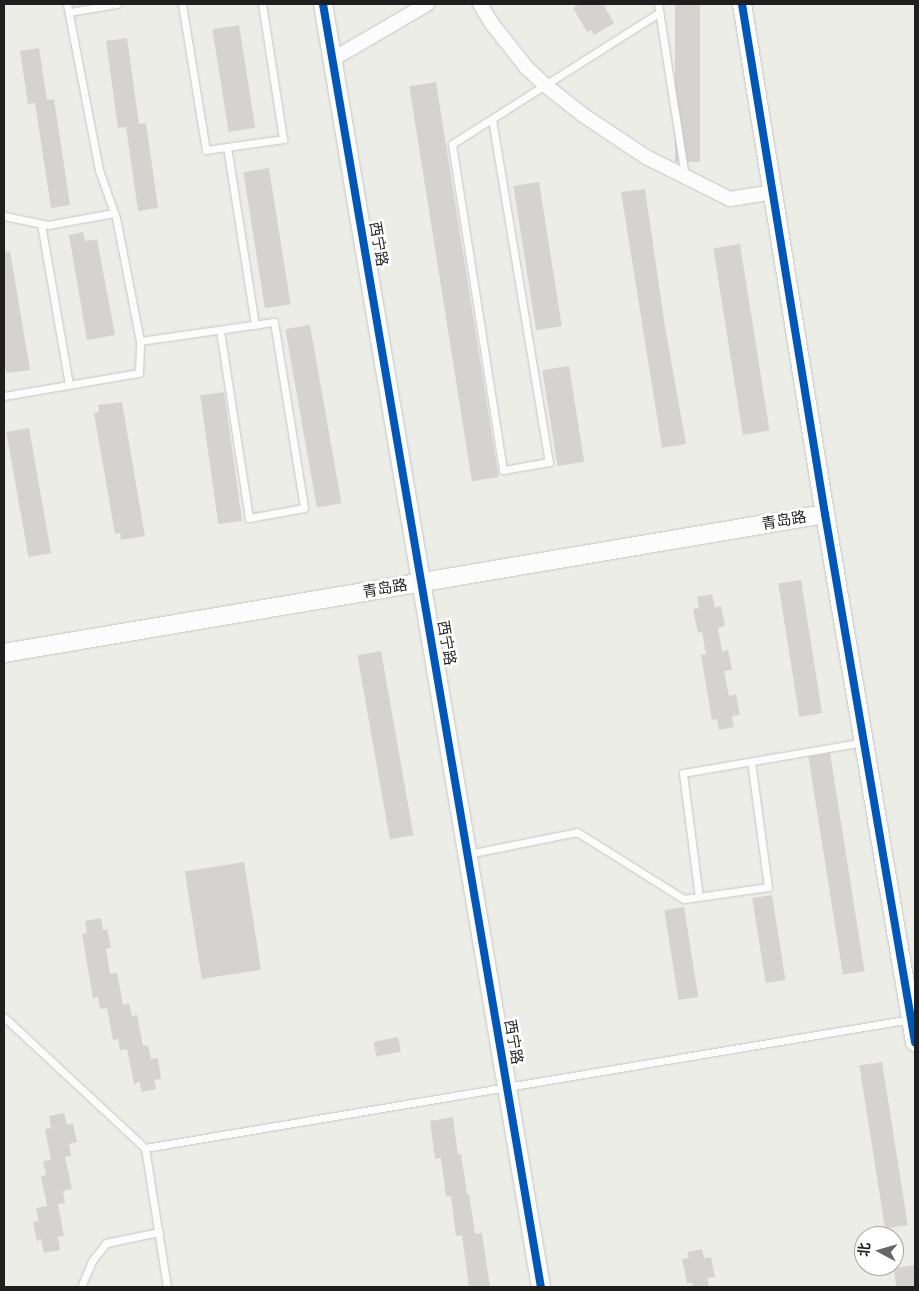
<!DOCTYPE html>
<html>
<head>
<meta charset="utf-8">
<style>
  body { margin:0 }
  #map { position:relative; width:919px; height:1291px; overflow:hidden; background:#edede8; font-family:Signika,"Noto Sans SC",sans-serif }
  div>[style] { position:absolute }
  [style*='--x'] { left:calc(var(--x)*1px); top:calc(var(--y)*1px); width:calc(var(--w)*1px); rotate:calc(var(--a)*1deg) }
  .building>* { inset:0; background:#d4d3cf; transform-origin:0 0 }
  .roads { filter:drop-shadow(0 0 1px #c6c6c4) drop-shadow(0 0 1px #c6c6c4) }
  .service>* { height:7px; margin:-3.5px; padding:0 3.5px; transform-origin:3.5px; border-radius:3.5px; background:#fcfcfc }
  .minor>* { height:14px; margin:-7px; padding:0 7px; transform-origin:7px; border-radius:7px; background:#fcfcfc }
  .tertiary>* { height:18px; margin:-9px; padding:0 9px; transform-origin:9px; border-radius:9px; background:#fcfcfc }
  .cycleway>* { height:8px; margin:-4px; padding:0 4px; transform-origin:4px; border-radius:4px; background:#0057b8 }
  span { translate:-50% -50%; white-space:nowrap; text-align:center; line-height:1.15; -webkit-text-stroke:5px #fff; paint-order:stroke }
  .street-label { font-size:15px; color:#1f1f1f }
  .frame { position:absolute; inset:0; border:5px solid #1f1f1f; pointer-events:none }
  .north { position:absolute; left:854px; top:1226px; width:50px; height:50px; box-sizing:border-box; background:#fff; border:1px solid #a5a5a5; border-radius:50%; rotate:276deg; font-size:14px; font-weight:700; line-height:20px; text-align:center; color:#1f1f1f }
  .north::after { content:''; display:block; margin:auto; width:18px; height:22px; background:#676765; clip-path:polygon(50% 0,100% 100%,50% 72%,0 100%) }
</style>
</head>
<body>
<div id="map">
  <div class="building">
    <i style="clip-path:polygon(579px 4px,603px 4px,614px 23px,594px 35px,591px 30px,587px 32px,573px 8px)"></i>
    <i style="left:675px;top:4px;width:25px;height:158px"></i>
    <i style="left:239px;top:25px;width:104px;height:27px;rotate:81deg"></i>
    <i style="clip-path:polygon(127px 38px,139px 124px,146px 123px,158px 208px,138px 211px,126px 127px,118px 128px,106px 41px)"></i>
    <i style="clip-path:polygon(39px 48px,47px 100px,54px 99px,70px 205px,51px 208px,35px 103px,28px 104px,20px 51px)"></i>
    <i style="left:436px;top:82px;width:400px;height:27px;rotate:81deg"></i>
    <i style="left:269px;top:168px;width:138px;height:26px;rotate:81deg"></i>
    <i style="left:539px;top:182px;width:146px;height:26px;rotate:81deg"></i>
    <i style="clip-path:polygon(645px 189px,665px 327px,686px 444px,662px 448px,621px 192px)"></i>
    <i style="clip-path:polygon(83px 232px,85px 241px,97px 239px,115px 335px,87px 340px,69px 235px)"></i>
    <i style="left:740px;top:244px;width:189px;height:27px;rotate:81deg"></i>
    <i style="clip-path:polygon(10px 251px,30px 370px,7px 373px,4px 366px,4px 252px)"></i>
    <i style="left:310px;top:325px;width:181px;height:25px;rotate:80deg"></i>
    <i style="left:569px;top:366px;width:97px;height:27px;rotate:81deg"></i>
    <i style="left:224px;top:392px;width:130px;height:24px;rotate:82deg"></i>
    <i style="clip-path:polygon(122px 402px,145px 536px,121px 540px,120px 533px,115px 534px,94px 413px,99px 412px,98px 405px)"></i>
    <i style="left:29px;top:428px;width:127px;height:23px;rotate:80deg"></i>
    <i style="left:801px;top:580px;width:135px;height:23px;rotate:81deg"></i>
    <i style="clip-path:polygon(712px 594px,715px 608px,721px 606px,725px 626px,718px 628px,722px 652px,728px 650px,732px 670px,724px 671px,729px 696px,736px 694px,740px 715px,732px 716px,734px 727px,719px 730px,717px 719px,712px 720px,701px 655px,706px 654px,702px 632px,698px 633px,693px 609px,699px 608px,697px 597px)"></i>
    <i style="left:381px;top:651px;width:187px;height:24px;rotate:80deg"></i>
    <i style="left:830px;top:753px;width:221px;height:22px;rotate:81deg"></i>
    <i style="left:244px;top:862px;width:109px;height:60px;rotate:81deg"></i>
    <i style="left:772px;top:895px;width:86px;height:20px;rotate:81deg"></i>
    <i style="left:684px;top:907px;width:91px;height:20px;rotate:81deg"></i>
    <i style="clip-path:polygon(101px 918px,103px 930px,107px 929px,111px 948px,106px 949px,110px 974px,117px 973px,123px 1005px,129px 1003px,132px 1016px,137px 1015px,143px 1046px,148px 1045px,151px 1059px,158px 1058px,161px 1079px,154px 1080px,156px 1089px,141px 1092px,140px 1082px,134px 1084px,127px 1049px,120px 1050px,118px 1039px,113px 1040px,107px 1008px,100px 1009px,98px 997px,93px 998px,82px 934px,87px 933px,85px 921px)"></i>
    <i style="left:398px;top:1037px;width:15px;height:25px;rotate:79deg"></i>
    <i style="left:882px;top:1062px;width:165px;height:23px;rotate:81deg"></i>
    <i style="clip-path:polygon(64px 1113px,67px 1125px,73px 1124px,77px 1142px,69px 1144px,71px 1156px,65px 1157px,72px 1189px,63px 1191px,65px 1203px,58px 1204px,64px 1236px,58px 1237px,60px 1250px,44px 1253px,41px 1239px,37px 1241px,33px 1222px,39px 1221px,36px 1208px,47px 1206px,41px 1176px,46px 1175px,43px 1161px,51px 1160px,45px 1129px,51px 1128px,49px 1116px)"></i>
    <i style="clip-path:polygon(453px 1117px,458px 1155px,461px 1154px,467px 1194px,469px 1194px,475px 1234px,482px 1233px,490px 1287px,469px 1287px,462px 1235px,456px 1236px,451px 1196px,446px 1197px,441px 1158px,435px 1159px,430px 1121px)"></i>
    <i style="clip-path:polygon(702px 1249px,704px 1258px,711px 1257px,715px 1277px,707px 1278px,709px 1287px,693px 1287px,692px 1283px,687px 1283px,682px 1259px,689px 1258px,687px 1252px)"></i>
    <i style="clip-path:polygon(915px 1265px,915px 1287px,896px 1287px,894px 1268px)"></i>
  </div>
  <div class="roads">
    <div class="service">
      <i style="--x:182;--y:4;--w:148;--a:80.7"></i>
      <i style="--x:206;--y:150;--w:21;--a:-8"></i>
      <i style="--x:658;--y:4;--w:174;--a:81.1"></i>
      <i style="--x:69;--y:12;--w:49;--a:-9.5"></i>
      <i style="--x:492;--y:119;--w:348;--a:80.6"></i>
      <i style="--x:549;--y:462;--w:47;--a:170.1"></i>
      <i style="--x:503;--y:470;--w:330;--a:-98.9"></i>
      <i style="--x:452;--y:144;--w:246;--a:-32.4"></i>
      <i style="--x:4;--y:216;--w:45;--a:11.6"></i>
      <i style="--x:48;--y:225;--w:67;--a:-10.3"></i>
      <i style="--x:41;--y:224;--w:162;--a:80.1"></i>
      <i style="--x:255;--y:325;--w:180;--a:-98.9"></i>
      <i style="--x:227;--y:147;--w:57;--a:-8.1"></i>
      <i style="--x:283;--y:139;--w:137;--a:-98.8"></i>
      <i style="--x:140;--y:341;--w:135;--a:-8.1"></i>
      <i style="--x:274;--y:322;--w:188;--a:80.8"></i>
      <i style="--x:304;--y:508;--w:56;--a:169.7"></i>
      <i style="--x:249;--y:518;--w:190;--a:-98.8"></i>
      <i style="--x:4;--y:396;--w:137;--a:-9.7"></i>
      <i style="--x:139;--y:373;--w:32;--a:-88"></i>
      <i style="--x:140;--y:341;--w:125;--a:-101"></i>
      <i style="--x:116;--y:218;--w:51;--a:-109.5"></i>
      <i style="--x:99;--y:170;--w:169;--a:-100.9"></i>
      <i style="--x:468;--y:854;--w:111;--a:-11.4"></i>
      <i style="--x:577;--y:832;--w:126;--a:32.1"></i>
      <i style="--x:684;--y:899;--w:85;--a:-8.1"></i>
      <i style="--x:768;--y:887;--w:126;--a:-97.7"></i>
      <i style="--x:699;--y:897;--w:125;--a:-97.4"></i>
      <i style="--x:683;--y:773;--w:184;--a:-9.7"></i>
      <i style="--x:4;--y:1017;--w:192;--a:42.9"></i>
      <i style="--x:145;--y:1148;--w:141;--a:81"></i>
      <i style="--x:145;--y:1148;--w:777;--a:-9.56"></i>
      <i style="--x:81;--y:1287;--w:28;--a:-67"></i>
      <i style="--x:92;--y:1261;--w:23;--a:-52"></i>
      <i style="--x:106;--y:1243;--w:54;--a:-11.7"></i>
    </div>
    <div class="minor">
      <i style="--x:480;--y:4;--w:23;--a:59"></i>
      <i style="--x:492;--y:24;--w:56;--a:51.5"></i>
      <i style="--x:527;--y:68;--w:25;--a:43"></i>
      <i style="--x:545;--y:85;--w:48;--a:38.3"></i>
      <i style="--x:583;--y:115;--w:76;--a:33.7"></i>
      <i style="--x:646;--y:157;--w:94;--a:26.6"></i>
      <i style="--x:730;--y:199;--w:44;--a:-9.2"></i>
      <i style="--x:333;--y:59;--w:109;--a:-30.3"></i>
    </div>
    <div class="tertiary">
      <i style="--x:323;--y:4;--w:1301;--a:80.36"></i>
      <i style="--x:742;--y:4;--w:517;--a:80.76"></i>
      <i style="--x:825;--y:514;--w:536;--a:80.33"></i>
      <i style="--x:4;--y:653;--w:833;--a:-9.61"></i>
    </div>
  </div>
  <div class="cycleway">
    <i style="--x:323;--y:4;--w:1301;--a:80.36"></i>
    <i style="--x:742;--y:4;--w:517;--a:80.76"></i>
    <i style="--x:825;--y:514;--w:536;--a:80.33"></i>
  </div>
  <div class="street-label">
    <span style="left:378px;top:244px;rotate:80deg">西宁路</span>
    <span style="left:784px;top:521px;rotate:-10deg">青岛路</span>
    <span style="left:385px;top:589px;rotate:-10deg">青岛路</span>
    <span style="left:446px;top:643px;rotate:80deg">西宁路</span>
    <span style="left:513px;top:1042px;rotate:80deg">西宁路</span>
  </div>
  <div class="frame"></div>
  <div class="north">北</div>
</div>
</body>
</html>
